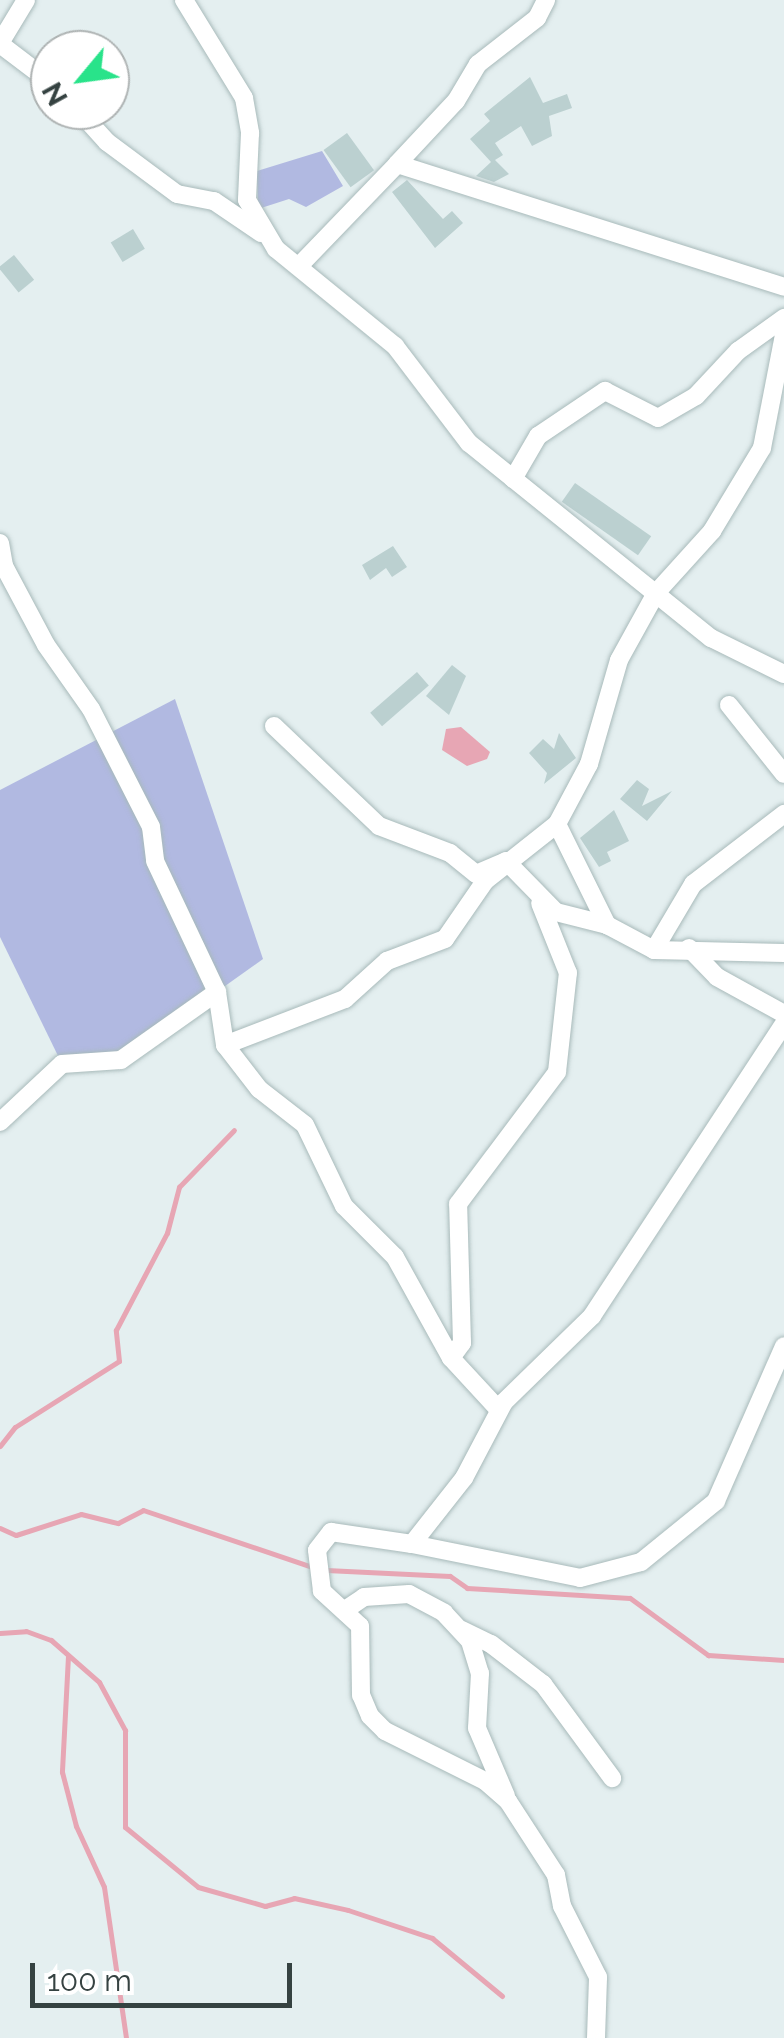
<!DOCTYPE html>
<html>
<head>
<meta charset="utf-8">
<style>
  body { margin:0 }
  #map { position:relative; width:784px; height:2038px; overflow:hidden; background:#e4eff0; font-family:Raleway,sans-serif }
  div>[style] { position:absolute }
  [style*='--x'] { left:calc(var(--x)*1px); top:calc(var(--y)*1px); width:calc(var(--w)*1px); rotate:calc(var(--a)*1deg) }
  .green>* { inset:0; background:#b1b9e1 }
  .water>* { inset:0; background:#e7a6b4 }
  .stream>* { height:5px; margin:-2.5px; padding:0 2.5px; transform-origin:2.5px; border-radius:2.5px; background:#e7a6b4 }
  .building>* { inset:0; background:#bbd0d0; transform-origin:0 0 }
  .roads { filter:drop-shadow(0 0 2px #a8baba) drop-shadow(0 0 2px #a8baba) }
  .minor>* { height:18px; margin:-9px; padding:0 9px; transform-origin:9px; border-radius:9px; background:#fff }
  span { translate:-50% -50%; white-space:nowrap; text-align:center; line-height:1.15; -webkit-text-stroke:8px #fff; paint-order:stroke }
  .north { position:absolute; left:30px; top:30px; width:100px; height:100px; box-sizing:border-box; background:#fff; border:2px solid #aeb3b3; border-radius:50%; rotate:241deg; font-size:28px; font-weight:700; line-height:40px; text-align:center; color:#354241 }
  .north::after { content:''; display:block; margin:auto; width:35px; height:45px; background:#29e38a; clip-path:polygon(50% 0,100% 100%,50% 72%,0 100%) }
  .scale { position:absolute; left:30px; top:1963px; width:262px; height:45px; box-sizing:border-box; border:5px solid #354241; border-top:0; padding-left:12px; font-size:30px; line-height:35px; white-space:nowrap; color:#354241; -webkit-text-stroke:8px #fff; paint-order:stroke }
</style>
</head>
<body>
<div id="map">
  <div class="green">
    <i style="clip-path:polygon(322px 151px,343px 186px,306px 207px,289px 199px,258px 209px,257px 171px)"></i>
    <i style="clip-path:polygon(175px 699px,263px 959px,121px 1060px,62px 1064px,0 937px,0 790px)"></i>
  </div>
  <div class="water">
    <i style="clip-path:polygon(461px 727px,490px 752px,487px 759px,467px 766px,442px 750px,446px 729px)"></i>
  </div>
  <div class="stream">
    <i style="--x:0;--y:1446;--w:24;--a:-52"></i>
    <i style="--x:15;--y:1427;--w:123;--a:-32.4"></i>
    <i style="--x:119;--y:1361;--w:31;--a:-96"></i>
    <i style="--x:116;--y:1330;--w:110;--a:-62.3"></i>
    <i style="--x:167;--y:1233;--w:48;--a:-75.4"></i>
    <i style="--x:179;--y:1187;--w:79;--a:-46"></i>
    <i style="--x:0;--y:1528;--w:17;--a:24"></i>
    <i style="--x:16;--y:1535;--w:68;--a:-17.9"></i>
    <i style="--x:81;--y:1514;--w:38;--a:14"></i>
    <i style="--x:118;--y:1523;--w:28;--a:-27"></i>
    <i style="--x:143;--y:1510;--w:182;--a:18.6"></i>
    <i style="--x:326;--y:1570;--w:124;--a:2.8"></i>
    <i style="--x:450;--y:1576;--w:21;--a:35"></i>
    <i style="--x:467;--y:1588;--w:163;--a:3.5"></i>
    <i style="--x:630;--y:1598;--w:97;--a:36.2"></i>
    <i style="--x:708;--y:1655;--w:76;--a:3.8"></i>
    <i style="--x:0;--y:1633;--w:26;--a:-4"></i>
    <i style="--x:26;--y:1631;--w:27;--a:20"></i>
    <i style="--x:51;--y:1640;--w:64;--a:41.2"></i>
    <i style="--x:99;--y:1682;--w:55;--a:61.6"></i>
    <i style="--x:125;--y:1730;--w:97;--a:90"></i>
    <i style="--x:125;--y:1827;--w:94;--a:39.4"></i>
    <i style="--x:198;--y:1887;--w:70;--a:15.8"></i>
    <i style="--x:265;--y:1906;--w:30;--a:-15"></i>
    <i style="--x:294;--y:1898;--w:55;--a:12.5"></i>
    <i style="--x:348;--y:1910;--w:89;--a:18.4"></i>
    <i style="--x:432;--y:1938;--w:91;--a:39.6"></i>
    <i style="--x:68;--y:1656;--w:116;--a:93"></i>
    <i style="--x:62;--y:1772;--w:56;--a:75.5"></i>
    <i style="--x:76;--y:1826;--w:67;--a:65.3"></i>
    <i style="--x:104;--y:1887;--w:153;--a:81.7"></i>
  </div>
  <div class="building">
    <i style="clip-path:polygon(530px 77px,543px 103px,567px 94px,572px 108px,549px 116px,552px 136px,532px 146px,521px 126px,495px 143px,503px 155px,495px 160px,509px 174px,494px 182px,476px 176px,491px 162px,470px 139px,490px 121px,484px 114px)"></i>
    <i style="left:347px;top:133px;width:46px;height:29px;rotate:54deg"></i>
    <i style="clip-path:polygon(407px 180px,443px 219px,452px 211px,463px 223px,435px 248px,392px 192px)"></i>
    <i style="left:133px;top:229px;width:23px;height:26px;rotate:59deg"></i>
    <i style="left:14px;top:255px;width:32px;height:20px;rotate:51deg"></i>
    <i style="left:575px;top:483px;width:93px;height:23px;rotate:35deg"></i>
    <i style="clip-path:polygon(393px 546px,407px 567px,392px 577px,386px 568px,370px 580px,362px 565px)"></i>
    <i style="clip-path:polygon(452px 665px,466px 676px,449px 715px,426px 696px)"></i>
    <i style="left:417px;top:672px;width:18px;height:62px;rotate:49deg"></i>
    <i style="clip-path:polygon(559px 733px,576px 758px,544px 784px,547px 773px,529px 753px,543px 739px,554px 749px)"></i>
    <i style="clip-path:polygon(637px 780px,649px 789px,642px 806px,672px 791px,647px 821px,620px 799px)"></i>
    <i style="clip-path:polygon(614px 810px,629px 841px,607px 852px,611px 861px,599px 867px,580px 838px)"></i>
  </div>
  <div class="roads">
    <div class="minor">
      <i style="--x:184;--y:0;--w:115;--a:58.5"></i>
      <i style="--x:244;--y:98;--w:36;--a:80"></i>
      <i style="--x:250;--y:133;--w:67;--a:92.6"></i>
      <i style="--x:247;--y:200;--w:57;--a:59.4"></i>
      <i style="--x:276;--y:249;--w:154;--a:39.2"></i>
      <i style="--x:395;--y:346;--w:122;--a:52.7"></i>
      <i style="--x:469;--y:443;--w:311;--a:38.9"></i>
      <i style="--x:711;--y:638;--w:81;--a:26.3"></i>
      <i style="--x:0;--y:43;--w:50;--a:-58.8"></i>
      <i style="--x:0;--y:44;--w:63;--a:37.2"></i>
      <i style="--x:78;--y:110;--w:43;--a:47.8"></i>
      <i style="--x:107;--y:142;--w:87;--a:36.6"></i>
      <i style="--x:177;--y:194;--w:38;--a:11"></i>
      <i style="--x:214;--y:201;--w:57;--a:34.2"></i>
      <i style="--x:397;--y:164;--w:86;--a:-46.9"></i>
      <i style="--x:456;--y:101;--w:43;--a:-59.3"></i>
      <i style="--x:478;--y:64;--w:75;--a:-37.9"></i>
      <i style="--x:537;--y:18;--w:20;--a:-63"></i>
      <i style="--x:299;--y:266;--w:141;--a:-46.1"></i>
      <i style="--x:397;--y:164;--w:406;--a:17.6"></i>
      <i style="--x:513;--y:479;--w:50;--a:-59.8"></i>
      <i style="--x:538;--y:436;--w:81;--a:-33.9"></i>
      <i style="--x:605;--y:391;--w:59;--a:27"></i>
      <i style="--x:658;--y:418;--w:44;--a:-30.1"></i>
      <i style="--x:696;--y:396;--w:62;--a:-47"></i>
      <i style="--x:738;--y:351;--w:57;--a:-35.7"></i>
      <i style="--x:0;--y:543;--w:23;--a:80"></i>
      <i style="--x:4;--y:566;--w:89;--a:62"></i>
      <i style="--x:46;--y:645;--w:78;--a:54.9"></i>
      <i style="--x:91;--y:709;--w:132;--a:63"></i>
      <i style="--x:151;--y:827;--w:34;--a:83"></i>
      <i style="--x:155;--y:861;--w:145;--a:64.7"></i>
      <i style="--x:217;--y:992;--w:54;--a:81.4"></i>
      <i style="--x:225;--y:1045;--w:56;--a:52.3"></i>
      <i style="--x:259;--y:1089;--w:58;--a:38"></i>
      <i style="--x:305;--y:1125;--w:90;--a:64.3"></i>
      <i style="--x:344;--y:1206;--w:72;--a:45"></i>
      <i style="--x:395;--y:1257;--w:115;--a:61"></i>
      <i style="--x:451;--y:1358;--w:71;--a:47.3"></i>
      <i style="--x:729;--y:705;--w:88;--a:51.4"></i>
      <i style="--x:274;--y:726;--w:145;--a:43.6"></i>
      <i style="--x:379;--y:826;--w:76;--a:20.8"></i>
      <i style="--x:450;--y:853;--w:33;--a:39"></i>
      <i style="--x:476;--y:874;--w:33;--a:-23"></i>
      <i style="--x:506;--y:861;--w:71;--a:45.6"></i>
      <i style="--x:556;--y:912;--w:53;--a:14.3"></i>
      <i style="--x:607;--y:925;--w:53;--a:28"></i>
      <i style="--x:654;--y:950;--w:130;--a:1.3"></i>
      <i style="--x:557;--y:824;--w:113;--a:63.7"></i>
      <i style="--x:689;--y:948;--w:40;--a:46"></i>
      <i style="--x:717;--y:977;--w:77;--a:28.9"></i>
      <i style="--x:654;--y:950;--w:77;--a:-59.4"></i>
      <i style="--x:693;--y:884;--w:115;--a:-37.6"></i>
      <i style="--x:225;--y:1045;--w:129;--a:-21"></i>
      <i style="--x:345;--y:999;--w:57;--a:-42.1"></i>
      <i style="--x:387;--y:961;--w:62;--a:-20.8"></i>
      <i style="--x:445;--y:939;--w:70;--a:-55.4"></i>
      <i style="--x:485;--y:881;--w:92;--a:-38.4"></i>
      <i style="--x:557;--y:824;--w:68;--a:-61.9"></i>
      <i style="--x:589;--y:764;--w:108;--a:-73.9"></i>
      <i style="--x:619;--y:660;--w:77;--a:-61.1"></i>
      <i style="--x:656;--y:593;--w:84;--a:-47.9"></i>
      <i style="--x:712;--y:531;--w:97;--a:-58.9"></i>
      <i style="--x:762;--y:448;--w:115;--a:-79"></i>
      <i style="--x:0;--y:1122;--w:85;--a:-43.1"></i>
      <i style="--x:62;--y:1064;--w:59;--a:-3.9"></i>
      <i style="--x:121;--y:1060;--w:118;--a:-35.3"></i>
      <i style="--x:451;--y:1358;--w:19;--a:-54"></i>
      <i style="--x:462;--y:1343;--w:139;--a:-91.6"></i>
      <i style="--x:458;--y:1204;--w:165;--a:-53.1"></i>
      <i style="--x:557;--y:1072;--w:100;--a:-83.7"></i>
      <i style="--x:568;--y:973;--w:75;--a:-111.8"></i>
      <i style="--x:412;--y:1544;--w:171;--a:11.4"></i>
      <i style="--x:580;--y:1578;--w:63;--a:-14.7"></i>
      <i style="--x:641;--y:1562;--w:97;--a:-39.1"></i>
      <i style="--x:716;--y:1501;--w:169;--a:-66.3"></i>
      <i style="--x:345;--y:1610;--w:23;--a:-34"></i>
      <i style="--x:364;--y:1597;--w:45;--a:-3.8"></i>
      <i style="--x:409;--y:1594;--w:40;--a:28"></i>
      <i style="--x:444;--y:1613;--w:38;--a:47"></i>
      <i style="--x:470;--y:1641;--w:34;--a:73"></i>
      <i style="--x:480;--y:1673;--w:55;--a:93.1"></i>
      <i style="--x:477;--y:1728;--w:74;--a:66.9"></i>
      <i style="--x:462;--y:1630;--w:32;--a:26"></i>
      <i style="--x:491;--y:1644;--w:66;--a:37.6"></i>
      <i style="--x:543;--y:1684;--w:117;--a:53.7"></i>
      <i style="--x:596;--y:2038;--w:61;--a:-88.1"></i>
      <i style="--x:598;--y:1977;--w:80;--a:-116.9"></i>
      <i style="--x:562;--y:1906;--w:32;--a:-101"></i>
      <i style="--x:556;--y:1875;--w:88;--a:-123"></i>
      <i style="--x:508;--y:1801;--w:30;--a:-139"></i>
      <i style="--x:485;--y:1781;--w:112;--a:-153.4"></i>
      <i style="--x:385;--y:1731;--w:21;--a:-135"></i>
      <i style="--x:370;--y:1716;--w:23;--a:-113"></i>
      <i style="--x:361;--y:1695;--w:69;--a:-90.8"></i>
      <i style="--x:360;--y:1626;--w:52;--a:-137.4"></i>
      <i style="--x:322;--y:1591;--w:41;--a:-97"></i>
      <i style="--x:317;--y:1550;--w:23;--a:-52"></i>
      <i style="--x:331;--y:1532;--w:82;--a:8.4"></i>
      <i style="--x:412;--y:1544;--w:84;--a:-51.8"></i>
      <i style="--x:464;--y:1478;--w:86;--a:-62.2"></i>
      <i style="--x:504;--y:1402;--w:123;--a:-44.3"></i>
      <i style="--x:592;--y:1316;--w:349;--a:-56.7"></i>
    </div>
  </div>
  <div class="north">N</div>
  <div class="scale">100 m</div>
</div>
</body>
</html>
